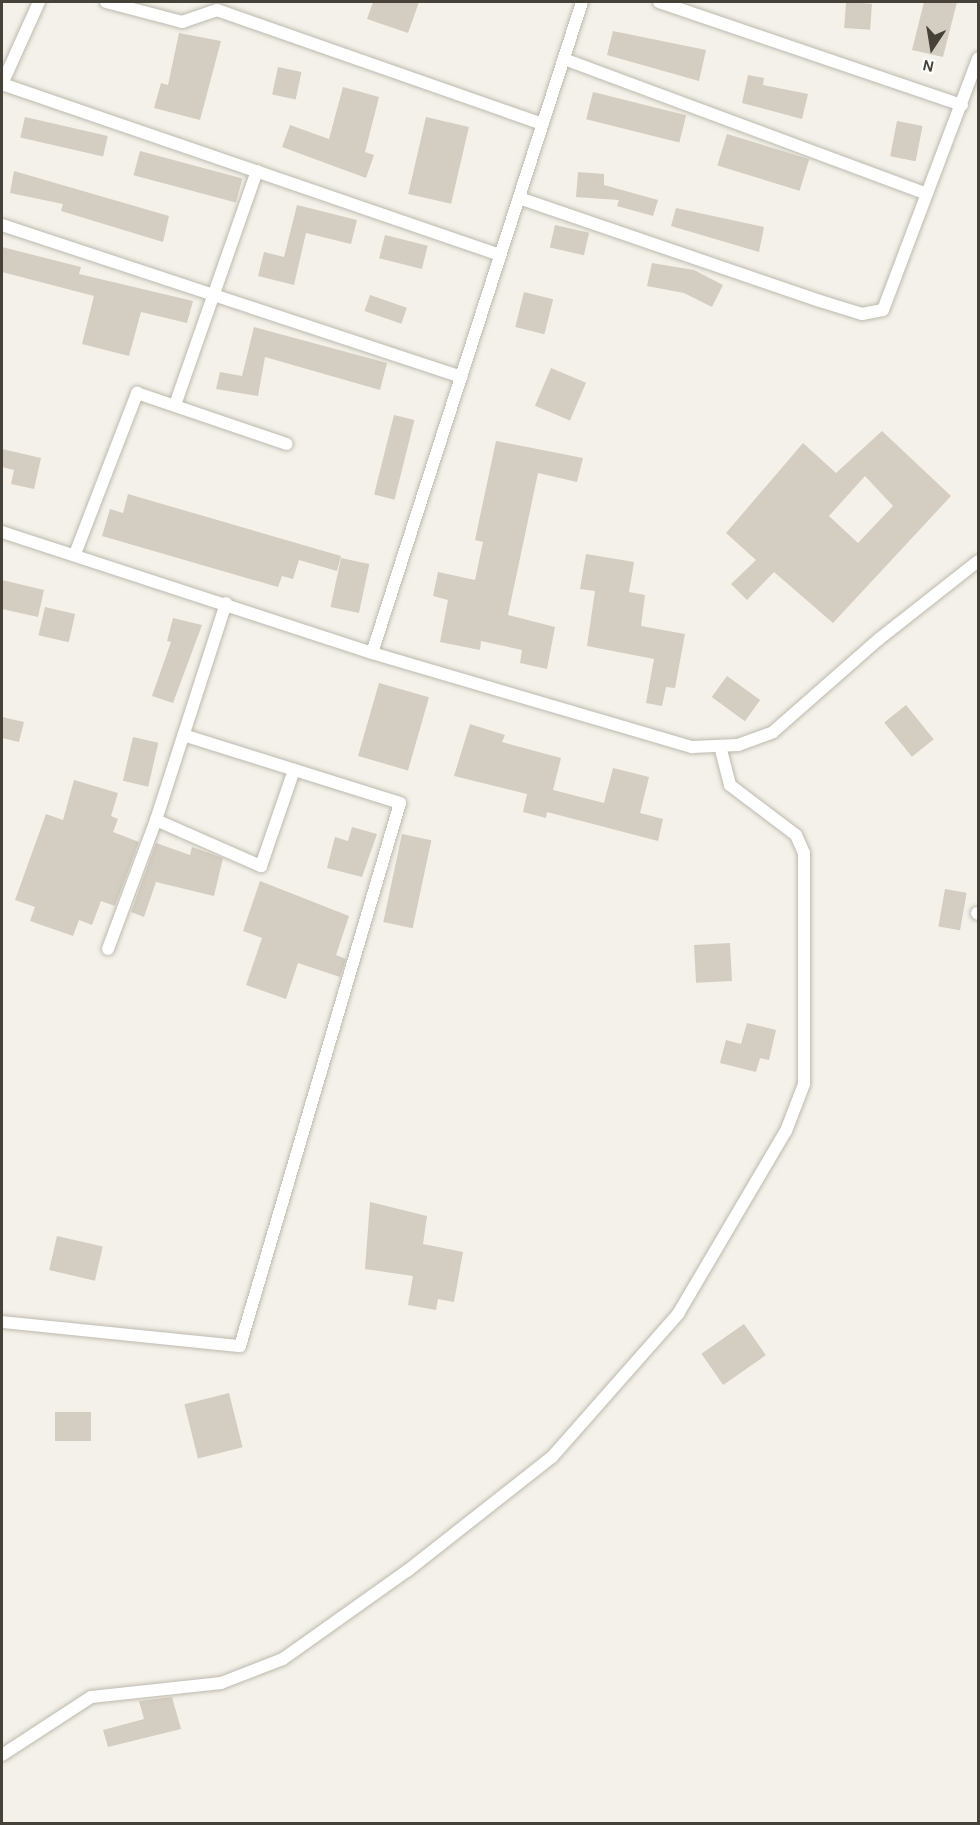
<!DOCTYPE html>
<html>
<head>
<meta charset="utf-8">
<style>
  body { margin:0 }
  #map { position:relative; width:980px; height:1825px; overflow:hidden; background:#f4f1ea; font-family:Karla,sans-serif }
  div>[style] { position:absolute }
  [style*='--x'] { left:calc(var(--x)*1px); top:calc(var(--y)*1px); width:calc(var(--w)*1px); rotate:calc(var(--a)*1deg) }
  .building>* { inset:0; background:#d4cdc1; transform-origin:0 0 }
  .roads { filter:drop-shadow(0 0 2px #beb9ae) drop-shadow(0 0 2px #beb9ae) }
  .service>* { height:12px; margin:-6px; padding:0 6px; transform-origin:6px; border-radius:6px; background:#fff }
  span { translate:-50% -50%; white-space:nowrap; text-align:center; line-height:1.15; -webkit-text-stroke:5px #fff; paint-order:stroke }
  .frame { position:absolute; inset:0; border:3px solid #474239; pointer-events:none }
  .north { position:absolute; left:902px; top:18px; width:60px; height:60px; -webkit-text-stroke:4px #fff; paint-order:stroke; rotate:192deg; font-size:16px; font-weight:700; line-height:24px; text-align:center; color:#474239 }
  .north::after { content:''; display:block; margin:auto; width:21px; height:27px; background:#474239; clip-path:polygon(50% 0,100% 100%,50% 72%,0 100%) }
</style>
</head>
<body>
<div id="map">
  <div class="building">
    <i style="clip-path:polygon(373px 2px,419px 2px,408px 33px,367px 19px)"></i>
    <i style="left:846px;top:2px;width:26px;height:26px;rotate:4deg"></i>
    <i style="clip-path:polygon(924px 2px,957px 2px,943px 57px,912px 50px)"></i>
    <i style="clip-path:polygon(613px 31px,706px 50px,699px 81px,607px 55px)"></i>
    <i style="clip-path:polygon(179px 33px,221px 41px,200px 120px,154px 108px,161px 83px,168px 85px)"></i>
    <i style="left:278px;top:67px;width:24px;height:28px;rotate:12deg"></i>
    <i style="clip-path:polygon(748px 75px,764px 78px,763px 85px,808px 94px,802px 119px,742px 103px)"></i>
    <i style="clip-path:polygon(343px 87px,379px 97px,365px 152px,374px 155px,366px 178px,282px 147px,290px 125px,329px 139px)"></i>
    <i style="left:593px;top:92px;width:96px;height:28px;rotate:14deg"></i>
    <i style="left:25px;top:117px;width:85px;height:21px;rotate:13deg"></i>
    <i style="left:426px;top:117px;width:44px;height:79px;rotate:13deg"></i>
    <i style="left:897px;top:121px;width:26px;height:36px;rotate:11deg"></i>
    <i style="left:727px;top:134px;width:86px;height:33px;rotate:17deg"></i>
    <i style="left:140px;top:151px;width:106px;height:25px;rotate:15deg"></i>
    <i style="clip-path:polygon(14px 171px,169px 216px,163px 242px,61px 211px,63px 204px,10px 193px)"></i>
    <i style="clip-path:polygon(578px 172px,604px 174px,604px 185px,658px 200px,653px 216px,617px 206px,619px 200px,576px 197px)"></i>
    <i style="clip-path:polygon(297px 205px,357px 220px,351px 244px,306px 233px,294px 285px,258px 276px,264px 252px,284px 257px)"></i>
    <i style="clip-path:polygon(676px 208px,764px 227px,759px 252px,671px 226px)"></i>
    <i style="left:555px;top:225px;width:35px;height:23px;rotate:13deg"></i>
    <i style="left:385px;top:235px;width:44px;height:24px;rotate:14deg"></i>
    <i style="clip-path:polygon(2px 247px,81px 267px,79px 274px,193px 301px,187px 323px,141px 312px,129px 356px,82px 344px,94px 296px,2px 272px)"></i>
    <i style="clip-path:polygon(652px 263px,694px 270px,723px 285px,712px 307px,684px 293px,647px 286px)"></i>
    <i style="left:524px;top:292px;width:30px;height:36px;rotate:14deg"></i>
    <i style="left:370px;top:295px;width:39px;height:17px;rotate:19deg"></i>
    <i style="clip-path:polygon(254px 327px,387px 363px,380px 390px,265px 357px,258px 396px,216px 389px,220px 372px,242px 376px)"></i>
    <i style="left:551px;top:368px;width:38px;height:41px;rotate:23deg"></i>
    <i style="left:394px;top:415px;width:21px;height:82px;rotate:14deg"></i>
    <i style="clip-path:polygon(evenodd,882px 431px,951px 496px,833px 623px,774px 572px,747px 600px,731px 584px,756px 560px,726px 533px,803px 443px,836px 473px,882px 431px,865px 476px,893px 506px,858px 543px,829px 516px,865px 476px)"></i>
    <i style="clip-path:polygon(496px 441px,583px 458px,577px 482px,538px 473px,508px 615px,555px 627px,547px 669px,520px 663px,522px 650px,481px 641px,480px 650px,440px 642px,448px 600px,433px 596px,438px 572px,475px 580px,483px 542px,475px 540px)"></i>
    <i style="clip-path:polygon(2px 449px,41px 458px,34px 489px,11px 484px,14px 470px,2px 467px)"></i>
    <i style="clip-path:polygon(128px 494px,341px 556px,337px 571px,299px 560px,293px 579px,282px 576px,278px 587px,102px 536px,110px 509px,123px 513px)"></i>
    <i style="clip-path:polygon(586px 554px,634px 562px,629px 592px,645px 595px,641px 626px,685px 634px,675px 688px,666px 687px,662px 706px,646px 703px,654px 659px,587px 646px,595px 591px,580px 589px)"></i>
    <i style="left:341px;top:558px;width:29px;height:50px;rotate:12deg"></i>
    <i style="clip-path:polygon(2px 580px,44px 590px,38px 617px,2px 609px)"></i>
    <i style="left:45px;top:607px;width:31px;height:29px;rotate:13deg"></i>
    <i style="clip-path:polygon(173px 618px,202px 625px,173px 703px,152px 696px,171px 642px,167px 641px)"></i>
    <i style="left:727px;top:676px;width:41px;height:26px;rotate:36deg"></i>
    <i style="left:379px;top:683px;width:52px;height:76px;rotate:16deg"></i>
    <i style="left:906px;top:705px;width:44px;height:28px;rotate:51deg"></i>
    <i style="clip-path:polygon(2px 717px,24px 722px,19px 742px,2px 738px)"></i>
    <i style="clip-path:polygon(470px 724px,505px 735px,502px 742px,561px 758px,553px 790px,604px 803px,613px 768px,649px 777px,640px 813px,663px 819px,658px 841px,547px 812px,546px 818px,523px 812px,527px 794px,454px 776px)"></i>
    <i style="left:133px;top:737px;width:26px;height:45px;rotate:13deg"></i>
    <i style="clip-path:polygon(74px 780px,118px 793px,111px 816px,118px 819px,113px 832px,139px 842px,115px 906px,101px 901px,92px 925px,79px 920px,73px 936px,30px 921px,35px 907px,15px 900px,46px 814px,63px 820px)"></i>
    <i style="clip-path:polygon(352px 827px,377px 834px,362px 877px,327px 868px,335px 837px,348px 841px)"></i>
    <i style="left:402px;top:834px;width:30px;height:90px;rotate:12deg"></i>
    <i style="clip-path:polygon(156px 843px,190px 855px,192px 847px,223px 858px,214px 896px,156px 882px,144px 917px,131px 912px)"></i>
    <i style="clip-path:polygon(260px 881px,349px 916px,336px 955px,346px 959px,340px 977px,298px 963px,286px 999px,246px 985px,262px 938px,243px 931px)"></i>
    <i style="left:945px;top:889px;width:22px;height:38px;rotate:10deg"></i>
    <i style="left:730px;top:943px;width:38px;height:36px;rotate:87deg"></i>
    <i style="clip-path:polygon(747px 1023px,776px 1030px,769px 1060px,760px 1058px,756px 1072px,720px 1063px,726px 1040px,741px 1044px)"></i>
    <i style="clip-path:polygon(370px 1202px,427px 1216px,423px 1244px,463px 1252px,454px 1302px,438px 1299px,436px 1310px,408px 1305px,413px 1276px,365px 1269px)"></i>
    <i style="left:57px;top:1236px;width:47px;height:35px;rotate:13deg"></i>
    <i style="left:744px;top:1324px;width:38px;height:52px;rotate:55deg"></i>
    <i style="left:229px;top:1393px;width:56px;height:46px;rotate:76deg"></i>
    <i style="left:55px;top:1412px;width:36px;height:29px"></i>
    <i style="clip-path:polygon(172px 1697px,181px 1729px,108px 1747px,103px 1730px,144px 1719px,139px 1701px)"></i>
  </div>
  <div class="roads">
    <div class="service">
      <i style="--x:106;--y:2;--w:79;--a:14.7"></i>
      <i style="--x:182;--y:22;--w:37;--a:-19"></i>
      <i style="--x:217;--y:10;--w:345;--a:19.3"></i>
      <i style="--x:659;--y:2;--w:320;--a:18.8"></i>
      <i style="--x:564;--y:59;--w:387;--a:20.4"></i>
      <i style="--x:2;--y:84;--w:527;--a:18.95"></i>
      <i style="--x:2;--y:84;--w:90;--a:-65.7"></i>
      <i style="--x:519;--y:198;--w:318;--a:18.9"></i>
      <i style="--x:820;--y:301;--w:44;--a:17.2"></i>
      <i style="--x:862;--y:314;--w:21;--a:-11"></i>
      <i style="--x:883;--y:310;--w:269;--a:-69.3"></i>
      <i style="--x:2;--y:225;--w:484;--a:18.3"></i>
      <i style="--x:175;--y:405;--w:248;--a:-70.7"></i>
      <i style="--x:2;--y:532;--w:389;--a:18.1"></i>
      <i style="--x:372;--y:653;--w:334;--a:16.4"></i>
      <i style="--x:692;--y:747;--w:46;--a:-2.5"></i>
      <i style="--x:738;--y:745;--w:37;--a:-20"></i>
      <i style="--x:773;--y:732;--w:141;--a:-41.3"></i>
      <i style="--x:879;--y:639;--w:126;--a:-38.2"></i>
      <i style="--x:75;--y:554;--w:173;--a:-68.9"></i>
      <i style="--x:137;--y:393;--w:158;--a:18.8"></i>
      <i style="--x:372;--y:653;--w:684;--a:-72.12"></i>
      <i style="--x:156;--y:820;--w:115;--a:23.7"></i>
      <i style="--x:261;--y:866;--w:102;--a:-71"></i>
      <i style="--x:977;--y:913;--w:1;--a:45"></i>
      <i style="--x:108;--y:949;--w:138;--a:-69.6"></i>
      <i style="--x:156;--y:820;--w:228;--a:-72.1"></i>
      <i style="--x:2;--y:1322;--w:239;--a:5.8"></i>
      <i style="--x:240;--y:1346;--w:566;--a:-73.58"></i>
      <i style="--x:400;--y:803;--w:227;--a:-162.6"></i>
      <i style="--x:2;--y:1755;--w:106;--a:-33.1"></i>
      <i style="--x:91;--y:1697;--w:131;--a:-6.1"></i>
      <i style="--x:221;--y:1683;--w:66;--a:-21.2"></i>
      <i style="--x:283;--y:1659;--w:152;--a:-35.4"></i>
      <i style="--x:407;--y:1571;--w:184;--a:-38.2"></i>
      <i style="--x:552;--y:1457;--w:191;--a:-48.6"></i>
      <i style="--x:678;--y:1314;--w:212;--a:-59.5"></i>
      <i style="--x:786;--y:1131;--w:50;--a:-69"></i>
      <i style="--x:804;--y:1084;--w:231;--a:-90"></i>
      <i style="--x:804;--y:853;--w:20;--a:-114"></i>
      <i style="--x:796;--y:835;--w:83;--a:-142.9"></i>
      <i style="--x:730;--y:785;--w:40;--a:-104.4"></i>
    </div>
  </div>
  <div class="frame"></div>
  <div class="north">N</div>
</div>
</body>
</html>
